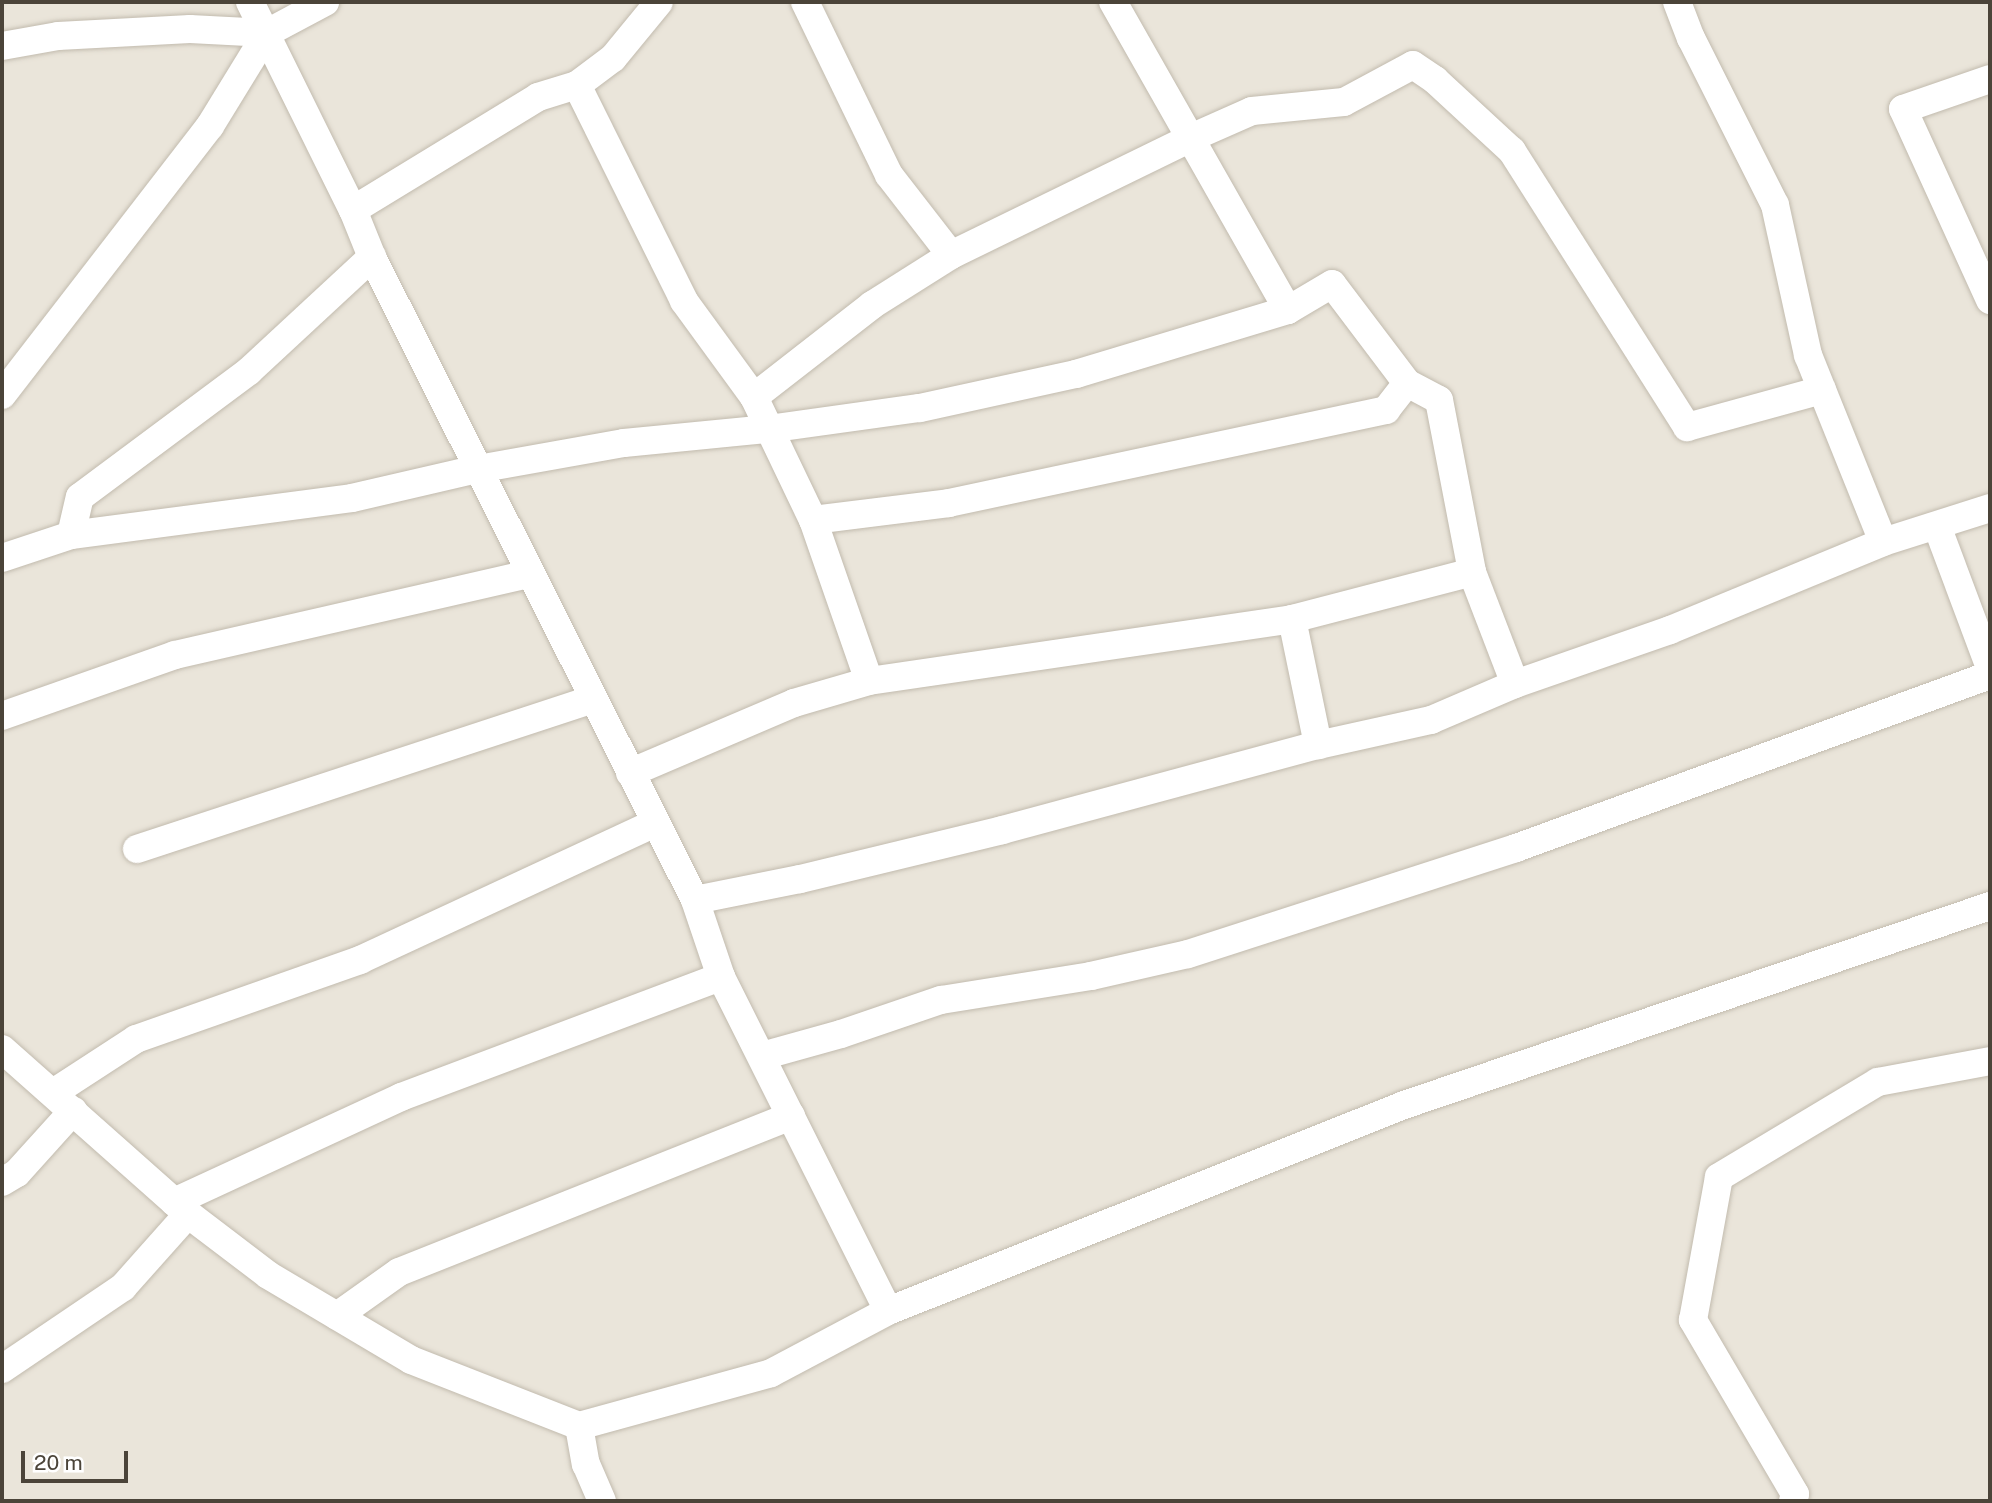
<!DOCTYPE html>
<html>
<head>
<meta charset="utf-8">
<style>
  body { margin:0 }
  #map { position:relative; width:1992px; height:1503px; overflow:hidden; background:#f6f3ec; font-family:"Public Sans",sans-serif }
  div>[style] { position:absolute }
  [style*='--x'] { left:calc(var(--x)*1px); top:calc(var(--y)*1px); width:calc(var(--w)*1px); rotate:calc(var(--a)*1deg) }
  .residential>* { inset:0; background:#eae5da; transform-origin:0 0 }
  .roads { filter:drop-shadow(0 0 2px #c2bbae) drop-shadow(0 0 2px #c2bbae) }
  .street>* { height:28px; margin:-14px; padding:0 14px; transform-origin:14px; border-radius:14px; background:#fff }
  span { translate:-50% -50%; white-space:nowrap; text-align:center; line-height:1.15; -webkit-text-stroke:5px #fff; paint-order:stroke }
  .frame { position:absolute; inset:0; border:4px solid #4b4439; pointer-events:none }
  .scale { position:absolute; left:21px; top:1451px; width:107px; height:32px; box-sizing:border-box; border:4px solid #4b4439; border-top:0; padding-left:9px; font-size:21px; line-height:24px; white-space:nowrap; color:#4b4439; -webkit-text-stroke:5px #fff; paint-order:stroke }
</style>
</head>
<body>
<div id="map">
  <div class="residential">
    <i style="left:2px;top:2px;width:1988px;height:1499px"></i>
  </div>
  <div class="roads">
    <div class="street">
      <i style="--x:250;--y:2;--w:232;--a:63.7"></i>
      <i style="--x:353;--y:210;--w:51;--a:68"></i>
      <i style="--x:372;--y:257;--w:720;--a:63.33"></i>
      <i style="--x:695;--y:900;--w:81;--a:71.3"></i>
      <i style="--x:721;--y:977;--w:373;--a:63.4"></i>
      <i style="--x:805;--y:2;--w:192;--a:64.1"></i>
      <i style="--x:889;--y:175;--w:101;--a:52.2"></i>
      <i style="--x:1677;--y:2;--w:39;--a:69"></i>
      <i style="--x:1691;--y:38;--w:187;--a:63.3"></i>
      <i style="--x:1775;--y:205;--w:154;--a:77.6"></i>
      <i style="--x:1808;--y:355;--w:201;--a:68.1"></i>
      <i style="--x:2;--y:46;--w:57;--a:-10.1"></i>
      <i style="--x:58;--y:36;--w:132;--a:-3"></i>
      <i style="--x:190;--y:29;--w:77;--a:3"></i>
      <i style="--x:267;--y:33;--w:66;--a:-28.1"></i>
      <i style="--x:1990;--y:79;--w:92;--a:161"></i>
      <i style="--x:1903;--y:109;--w:210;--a:65.5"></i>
      <i style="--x:577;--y:85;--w:241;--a:63.6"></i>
      <i style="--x:684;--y:301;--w:119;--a:53.9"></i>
      <i style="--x:754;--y:397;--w:136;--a:64.4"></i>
      <i style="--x:813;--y:520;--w:170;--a:70.8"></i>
      <i style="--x:353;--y:210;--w:217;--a:-31.4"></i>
      <i style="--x:538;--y:97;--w:41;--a:-17.1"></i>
      <i style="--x:577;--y:85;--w:45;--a:-36.9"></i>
      <i style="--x:613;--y:58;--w:72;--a:-50.6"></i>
      <i style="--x:1407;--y:383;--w:36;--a:28"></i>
      <i style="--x:1439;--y:400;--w:175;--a:79.1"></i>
      <i style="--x:1472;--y:572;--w:120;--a:69"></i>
      <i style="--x:2;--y:395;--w:340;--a:-52.3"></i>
      <i style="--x:210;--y:126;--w:109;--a:-58.5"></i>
      <i style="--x:754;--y:397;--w:150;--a:-37.9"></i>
      <i style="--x:872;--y:305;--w:93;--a:-32.3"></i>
      <i style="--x:951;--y:255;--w:269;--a:-26"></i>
      <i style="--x:1193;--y:137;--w:64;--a:-23.8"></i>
      <i style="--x:1252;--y:111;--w:92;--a:-5.6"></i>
      <i style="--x:1344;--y:102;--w:78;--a:-28.2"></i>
      <i style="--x:1413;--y:65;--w:27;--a:34"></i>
      <i style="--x:1435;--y:80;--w:105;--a:42.7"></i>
      <i style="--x:1512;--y:151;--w:327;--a:57.6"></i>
      <i style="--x:1687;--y:427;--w:140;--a:-15.3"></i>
      <i style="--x:813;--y:520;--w:137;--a:-7.1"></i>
      <i style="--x:949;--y:503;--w:447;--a:-12"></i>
      <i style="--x:1386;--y:410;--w:34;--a:-52"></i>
      <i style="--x:1407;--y:383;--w:124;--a:-127.1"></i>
      <i style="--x:1332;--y:284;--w:51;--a:149.4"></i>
      <i style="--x:1937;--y:526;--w:152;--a:69.5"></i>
      <i style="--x:71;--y:535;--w:39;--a:-77"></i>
      <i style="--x:80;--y:497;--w:211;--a:-36.7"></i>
      <i style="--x:249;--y:371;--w:168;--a:-42.8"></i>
      <i style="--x:2;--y:558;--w:73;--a:-18.4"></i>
      <i style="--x:71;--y:535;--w:283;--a:-7.5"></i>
      <i style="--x:352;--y:498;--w:129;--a:-13"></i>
      <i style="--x:478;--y:469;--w:148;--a:-10.1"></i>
      <i style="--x:624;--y:443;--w:145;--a:-5.6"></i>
      <i style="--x:768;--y:429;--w:153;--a:-7.9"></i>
      <i style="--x:920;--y:408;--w:160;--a:-12.3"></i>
      <i style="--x:1076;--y:374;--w:221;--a:-16.8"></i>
      <i style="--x:1288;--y:310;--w:354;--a:-119.6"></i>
      <i style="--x:1292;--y:619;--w:129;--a:78.3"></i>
      <i style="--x:2;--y:716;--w:183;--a:-19.4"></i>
      <i style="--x:175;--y:655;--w:364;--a:-12.9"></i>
      <i style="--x:630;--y:773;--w:178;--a:-23.1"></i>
      <i style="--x:794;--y:703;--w:78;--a:-16.3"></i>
      <i style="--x:869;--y:681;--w:428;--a:-8.3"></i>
      <i style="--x:1292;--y:619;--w:186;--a:-14.6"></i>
      <i style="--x:137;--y:849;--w:480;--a:-18.2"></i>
      <i style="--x:695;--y:900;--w:107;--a:-11.3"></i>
      <i style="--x:800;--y:879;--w:208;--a:-13.6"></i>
      <i style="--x:1002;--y:830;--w:327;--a:-15.1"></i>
      <i style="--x:1318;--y:745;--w:116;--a:-12.5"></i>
      <i style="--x:1431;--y:720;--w:91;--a:-23.2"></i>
      <i style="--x:1515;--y:684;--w:164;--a:-19.2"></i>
      <i style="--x:1670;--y:630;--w:230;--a:-22.4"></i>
      <i style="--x:1883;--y:542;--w:112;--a:-17.6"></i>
      <i style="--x:2;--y:1049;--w:249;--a:41.6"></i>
      <i style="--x:188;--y:1214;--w:101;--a:37.3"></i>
      <i style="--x:268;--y:1275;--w:166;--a:30.7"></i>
      <i style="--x:411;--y:1360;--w:180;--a:21.4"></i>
      <i style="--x:579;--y:1426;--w:199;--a:-15.4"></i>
      <i style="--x:771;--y:1373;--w:132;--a:-27.9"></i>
      <i style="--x:888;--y:1311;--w:556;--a:-21.76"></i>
      <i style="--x:1404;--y:1105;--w:619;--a:-18.76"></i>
      <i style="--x:762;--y:1056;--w:82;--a:-15.6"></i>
      <i style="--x:841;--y:1034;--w:106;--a:-18.8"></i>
      <i style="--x:941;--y:1000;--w:152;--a:-9.1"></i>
      <i style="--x:1091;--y:976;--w:99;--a:-12.8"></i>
      <i style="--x:1188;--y:954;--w:345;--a:-17.9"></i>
      <i style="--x:1516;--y:848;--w:505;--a:-20.05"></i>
      <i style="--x:53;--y:1093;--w:99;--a:-33"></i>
      <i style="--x:136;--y:1039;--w:238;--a:-19.4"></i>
      <i style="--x:360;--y:960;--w:325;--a:-24.9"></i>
      <i style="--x:2;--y:1182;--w:17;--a:-31"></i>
      <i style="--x:17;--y:1173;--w:84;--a:-47.9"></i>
      <i style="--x:174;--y:1202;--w:250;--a:-24.8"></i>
      <i style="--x:401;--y:1097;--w:342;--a:-20.6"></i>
      <i style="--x:337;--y:1316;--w:76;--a:-35.4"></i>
      <i style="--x:399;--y:1272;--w:422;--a:-21.7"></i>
      <i style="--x:2;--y:1369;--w:146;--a:-34.1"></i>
      <i style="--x:123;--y:1287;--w:98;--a:-48.3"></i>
      <i style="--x:579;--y:1426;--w:39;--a:80"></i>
      <i style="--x:586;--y:1464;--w:40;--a:66.6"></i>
      <i style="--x:1793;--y:1501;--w:7;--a:-74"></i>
      <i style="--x:1795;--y:1494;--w:202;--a:-120.4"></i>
      <i style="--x:1693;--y:1320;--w:145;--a:-79.7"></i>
      <i style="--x:1719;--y:1177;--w:185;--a:-30.9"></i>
      <i style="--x:1878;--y:1082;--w:114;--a:-10.6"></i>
    </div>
  </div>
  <div class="frame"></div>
  <div class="scale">20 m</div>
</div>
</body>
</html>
